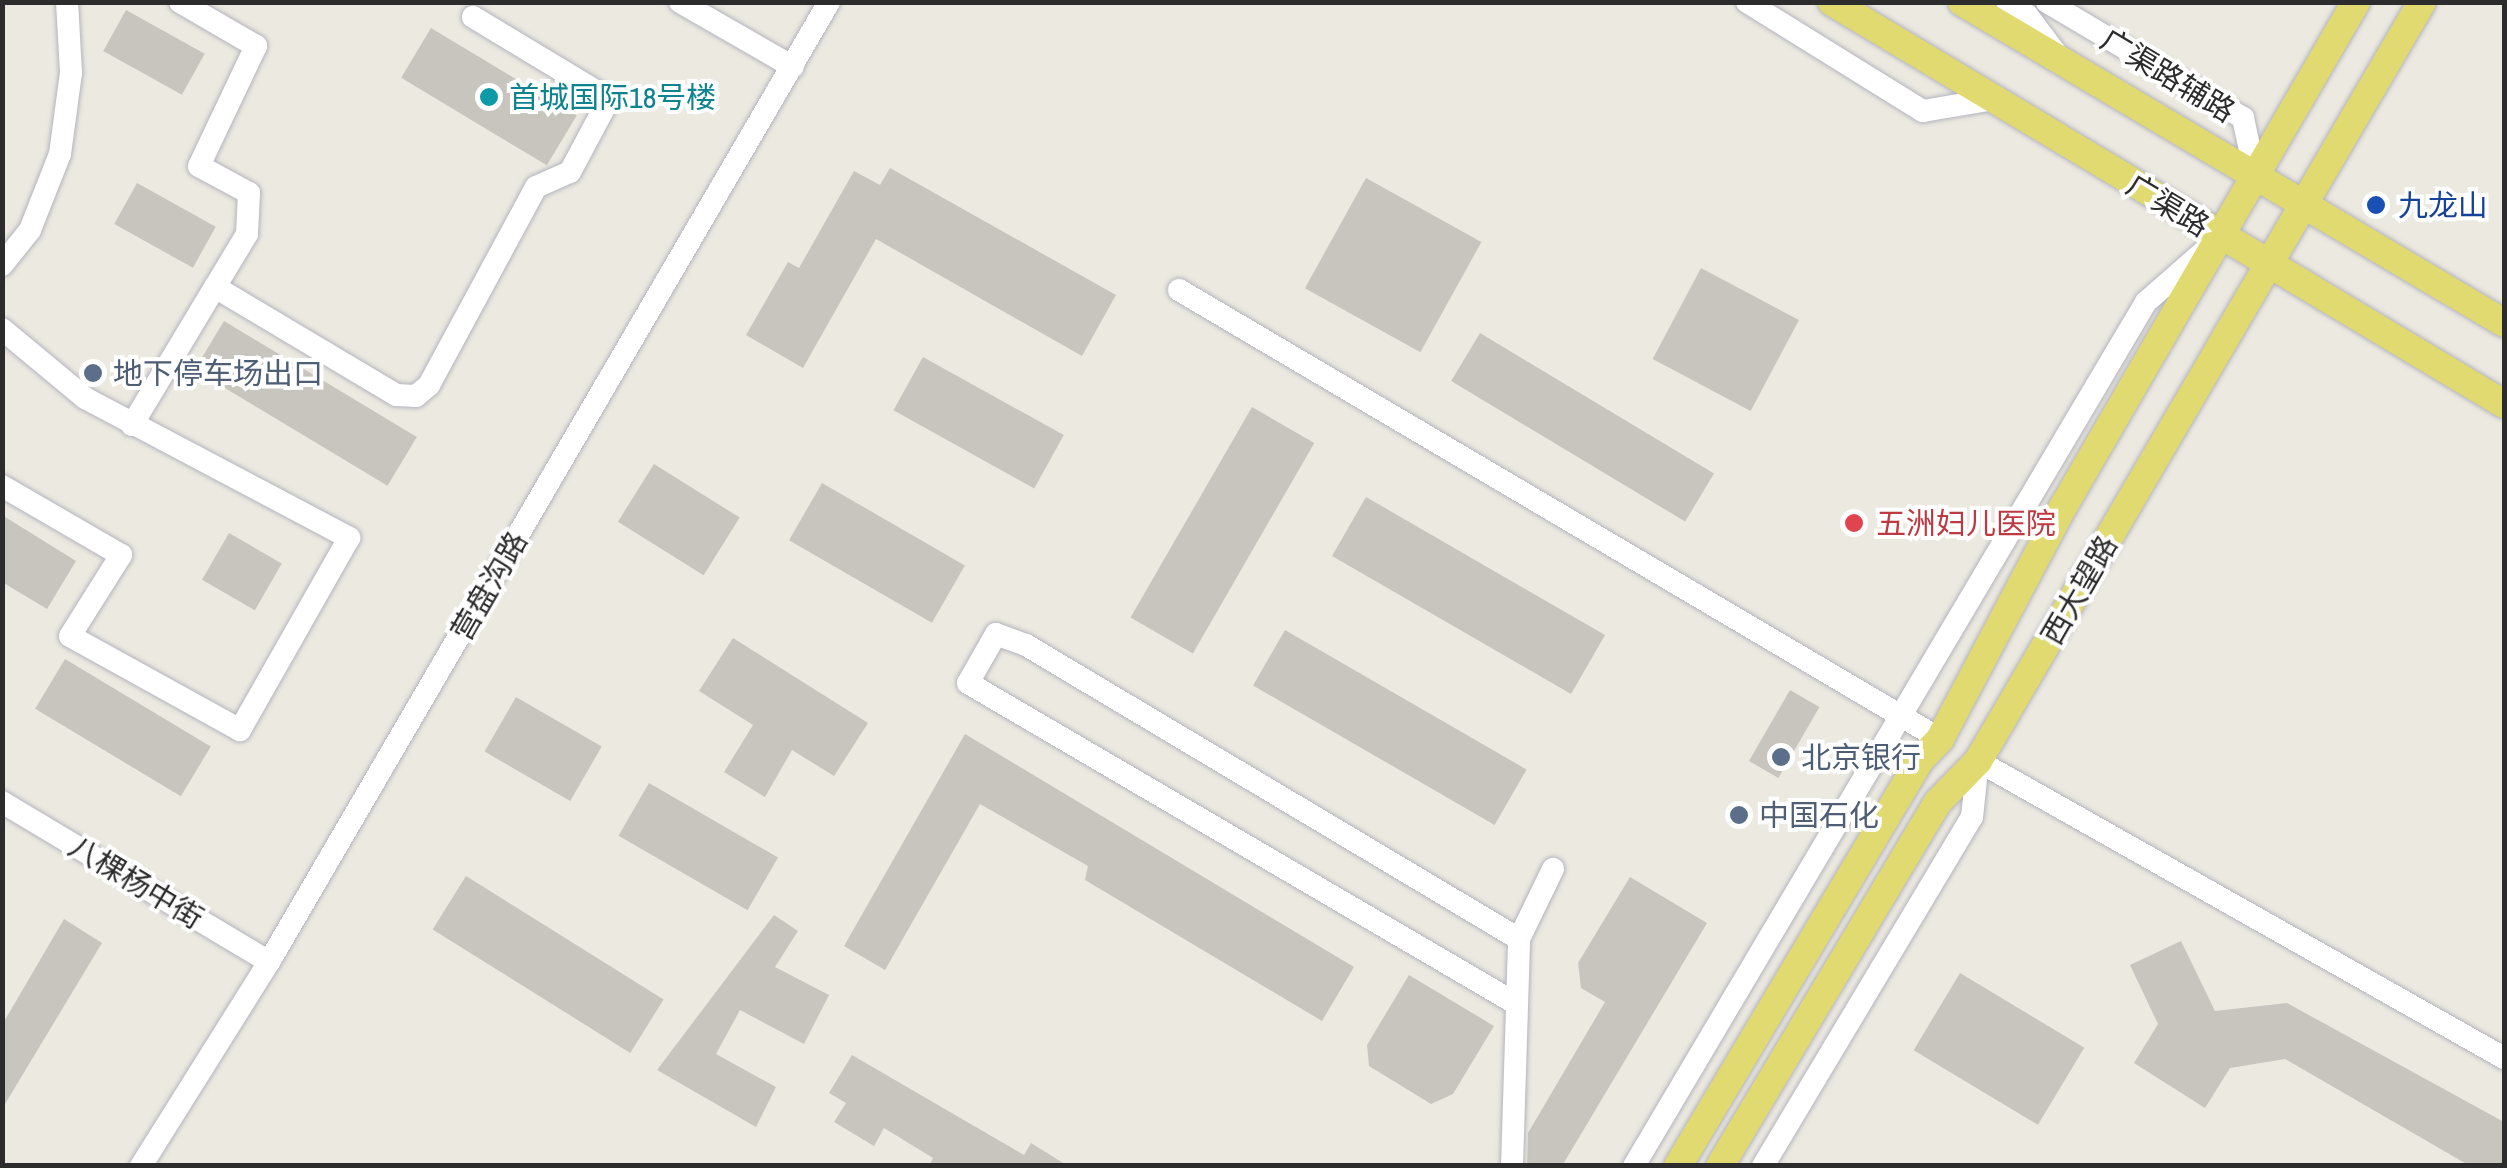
<!DOCTYPE html>
<html>
<head>
<meta charset="utf-8">
<style>
  body { margin:0 }
  #map { position:relative; width:2507px; height:1168px; overflow:hidden; background:#ece9e0; font-family:"Archivo Narrow","Noto Sans SC",sans-serif }
  div>[style] { position:absolute }
  [style*='--x'] { left:calc(var(--x)*1px); top:calc(var(--y)*1px); width:calc(var(--w)*1px); rotate:calc(var(--a)*1deg) }
  .building>* { inset:0; background:#c8c5bf; transform-origin:0 0 }
  .roads { filter:drop-shadow(0 0 2px #b3b4be) drop-shadow(0 0 2px #b3b4be) }
  .minor>* { height:22px; margin:-11px; padding:0 11px; transform-origin:11px; border-radius:11px; background:#fff }
  .major>* { height:28px; margin:-14px; padding:0 14px; transform-origin:14px; border-radius:14px; background:#e0da71 }
  .dots>* { width:28px; height:28px; translate:-50% -50%; box-sizing:border-box; border:5px solid #fff; border-radius:50% }
  span { translate:-50% -50%; white-space:nowrap; text-align:center; line-height:1.15; -webkit-text-stroke:8px #fff; paint-order:stroke }
  .street-label { font-size:30px; color:#2c2c2c }
  .culture-label { font-size:30px; color:#0d838f }
  .left { translate:0 -50%; text-align:left }
  .transit-label { font-size:30px; color:#164399 }
  .service-label { font-size:30px; color:#4e5e75 }
  .health-label { font-size:30px; color:#be3a42 }
  .frame { position:absolute; inset:0; border:5px solid #2c2c2c; pointer-events:none }
</style>
</head>
<body>
<div id="map">
  <div class="building">
    <i style="left:126px;top:10px;width:90px;height:47px;rotate:29deg"></i>
    <i style="left:431px;top:28px;width:170px;height:58px;rotate:31deg"></i>
    <i style="clip-path:polygon(890px 168px,1116px 295px,1082px 356px,876px 239px,803px 368px,746px 335px,788px 262px,799px 268px,854px 171px,880px 185px)"></i>
    <i style="left:1366px;top:178px;width:132px;height:126px;rotate:29deg"></i>
    <i style="left:137px;top:183px;width:90px;height:47px;rotate:29deg"></i>
    <i style="left:1701px;top:268px;width:111px;height:103px;rotate:28deg"></i>
    <i style="left:224px;top:321px;width:225px;height:57px;rotate:31deg"></i>
    <i style="left:1480px;top:333px;width:273px;height:56px;rotate:31deg"></i>
    <i style="left:923px;top:357px;width:161px;height:61px;rotate:29deg"></i>
    <i style="left:1252px;top:407px;width:72px;height:243px;rotate:30deg"></i>
    <i style="left:654px;top:464px;width:101px;height:68px;rotate:32deg"></i>
    <i style="left:822px;top:483px;width:165px;height:66px;rotate:30deg"></i>
    <i style="left:1366px;top:497px;width:276px;height:68px;rotate:30deg"></i>
    <i style="clip-path:polygon(2px 515px,76px 561px,47px 609px,2px 582px)"></i>
    <i style="left:229px;top:533px;width:61px;height:54px;rotate:30deg"></i>
    <i style="left:1285px;top:630px;width:279px;height:64px;rotate:30deg"></i>
    <i style="clip-path:polygon(733px 638px,868px 723px,834px 776px,792px 750px,765px 797px,724px 772px,753px 725px,699px 691px)"></i>
    <i style="left:65px;top:659px;width:170px;height:58px;rotate:31deg"></i>
    <i style="left:1790px;top:690px;width:34px;height:82px;rotate:30deg"></i>
    <i style="left:516px;top:697px;width:99px;height:63px;rotate:30deg"></i>
    <i style="clip-path:polygon(965px 734px,1354px 967px,1322px 1021px,1085px 880px,1088px 866px,980px 804px,885px 970px,844px 946px)"></i>
    <i style="left:649px;top:783px;width:149px;height:61px;rotate:30deg"></i>
    <i style="left:466px;top:876px;width:233px;height:63px;rotate:32deg"></i>
    <i style="clip-path:polygon(1630px 877px,1707px 923px,1562px 1166px,1527px 1166px,1528px 1133px,1605px 1002px,1581px 988px,1578px 963px)"></i>
    <i style="clip-path:polygon(774px 915px,798px 931px,775px 967px,829px 995px,804px 1044px,740px 1010px,716px 1054px,776px 1087px,756px 1127px,657px 1070px)"></i>
    <i style="clip-path:polygon(64px 919px,102px 943px,2px 1109px,2px 1025px)"></i>
    <i style="clip-path:polygon(2181px 941px,2215px 1011px,2287px 1003px,2504px 1122px,2504px 1166px,2470px 1166px,2285px 1059px,2230px 1068px,2205px 1108px,2134px 1063px,2158px 1024px,2130px 965px)"></i>
    <i style="left:1960px;top:973px;width:145px;height:90px;rotate:31deg"></i>
    <i style="clip-path:polygon(1409px 975px,1494px 1026px,1453px 1094px,1431px 1104px,1369px 1066px,1367px 1045px)"></i>
    <i style="clip-path:polygon(852px 1055px,1024px 1155px,1031px 1143px,1068px 1166px,929px 1166px,933px 1158px,884px 1128px,874px 1146px,834px 1122px,846px 1103px,829px 1093px)"></i>
  </div>
  <div class="roads">
    <div class="minor">
      <i style="--x:180;--y:2;--w:88;--a:30.1"></i>
      <i style="--x:256;--y:46;--w:133;--a:115.4"></i>
      <i style="--x:199;--y:166;--w:57;--a:28.4"></i>
      <i style="--x:249;--y:193;--w:41;--a:92.8"></i>
      <i style="--x:247;--y:234;--w:62;--a:121.1"></i>
      <i style="--x:680;--y:2;--w:130;--a:29.9"></i>
      <i style="--x:1747;--y:2;--w:207;--a:31.8"></i>
      <i style="--x:1923;--y:111;--w:71;--a:-9.7"></i>
      <i style="--x:2007;--y:2;--w:24;--a:33"></i>
      <i style="--x:2027;--y:15;--w:51;--a:52.9"></i>
      <i style="--x:2047;--y:2;--w:228;--a:30.6"></i>
      <i style="--x:2243;--y:118;--w:56;--a:77.7"></i>
      <i style="--x:2;--y:265;--w:45;--a:-51.3"></i>
      <i style="--x:30;--y:230;--w:82;--a:-68.5"></i>
      <i style="--x:60;--y:154;--w:82;--a:-82.3"></i>
      <i style="--x:71;--y:73;--w:71;--a:-93.2"></i>
      <i style="--x:1179;--y:290;--w:884;--a:30.54"></i>
      <i style="--x:2;--y:329;--w:108;--a:39.7"></i>
      <i style="--x:85;--y:398;--w:299;--a:27.9"></i>
      <i style="--x:349;--y:538;--w:221;--a:119.6"></i>
      <i style="--x:240;--y:730;--w:194;--a:-151.1"></i>
      <i style="--x:70;--y:636;--w:96;--a:-57.8"></i>
      <i style="--x:121;--y:555;--w:138;--a:-149.9"></i>
      <i style="--x:132;--y:425;--w:161;--a:-59"></i>
      <i style="--x:215;--y:287;--w:211;--a:30.8"></i>
      <i style="--x:396;--y:395;--w:20;--a:3"></i>
      <i style="--x:416;--y:396;--w:17;--a:-40"></i>
      <i style="--x:429;--y:385;--w:225;--a:-61.6"></i>
      <i style="--x:536;--y:187;--w:37;--a:-24"></i>
      <i style="--x:570;--y:172;--w:83;--a:-61.9"></i>
      <i style="--x:609;--y:99;--w:159;--a:-148.9"></i>
      <i style="--x:2;--y:802;--w:311;--a:30.9"></i>
      <i style="--x:1519;--y:939;--w:78;--a:-64.1"></i>
      <i style="--x:141;--y:1166;--w:241;--a:-57.9"></i>
      <i style="--x:269;--y:962;--w:1111;--a:-59.74"></i>
      <i style="--x:1512;--y:1166;--w:227;--a:-88.2"></i>
      <i style="--x:1519;--y:939;--w:574;--a:-149.19"></i>
      <i style="--x:1026;--y:645;--w:32;--a:-160"></i>
      <i style="--x:996;--y:634;--w:56;--a:119.7"></i>
      <i style="--x:968;--y:683;--w:634;--a:30.33"></i>
      <i style="--x:1634;--y:1166;--w:1004;--a:-59.35"></i>
      <i style="--x:2146;--y:302;--w:85;--a:-41.2"></i>
      <i style="--x:1763;--y:1166;--w:407;--a:-59.1"></i>
      <i style="--x:1972;--y:817;--w:56;--a:-83.9"></i>
      <i style="--x:1978;--y:761;--w:604;--a:29.45"></i>
    </div>
    <div class="major">
      <i style="--x:1832;--y:2;--w:783;--a:30.89"></i>
      <i style="--x:1962;--y:2;--w:630;--a:30.64"></i>
      <i style="--x:1678;--y:1166;--w:473;--a:-59.2"></i>
      <i style="--x:1920;--y:760;--w:29;--a:-46"></i>
      <i style="--x:1940;--y:739;--w:263;--a:-62.1"></i>
      <i style="--x:2063;--y:507;--w:584;--a:-59.88"></i>
      <i style="--x:1720;--y:1166;--w:424;--a:-59.1"></i>
      <i style="--x:1938;--y:802;--w:57;--a:-45.7"></i>
      <i style="--x:1978;--y:761;--w:879;--a:-59.67"></i>
    </div>
  </div>
  <div class="dots">
    <i style="left:489px;top:97px;background:#0f9aa8"></i>
    <i style="left:2376px;top:205px;background:#1a4fb4"></i>
    <i style="left:93px;top:373px;background:#5c6f8a"></i>
    <i style="left:1854px;top:523px;background:#e0444e"></i>
    <i style="left:1781px;top:757px;background:#5c6f8a"></i>
    <i style="left:1739px;top:815px;background:#5c6f8a"></i>
  </div>
  <div class="street-label">
    <span style="left:2168px;top:75px;rotate:31deg">广渠路辅路</span>
    <span style="left:2168px;top:205px;rotate:31deg">广渠路</span>
    <span style="left:489px;top:586px;rotate:-60deg">营盘沟路</span>
    <span style="left:2079px;top:590px;rotate:-60deg">西大望路</span>
    <span style="left:136px;top:882px;rotate:31deg">八棵杨中街</span>
  </div>
  <div class="culture-label">
    <span class="left" style="left:509px;top:97px">首城国际18号楼</span>
  </div>
  <div class="transit-label">
    <span class="left" style="left:2398px;top:205px">九龙山</span>
  </div>
  <div class="service-label">
    <span class="left" style="left:113px;top:373px">地下停车场出口</span>
    <span class="left" style="left:1801px;top:757px">北京银行</span>
    <span class="left" style="left:1759px;top:815px">中国石化</span>
  </div>
  <div class="health-label">
    <span class="left" style="left:1876px;top:523px">五洲妇儿医院</span>
  </div>
  <div class="frame"></div>
</div>
</body>
</html>
